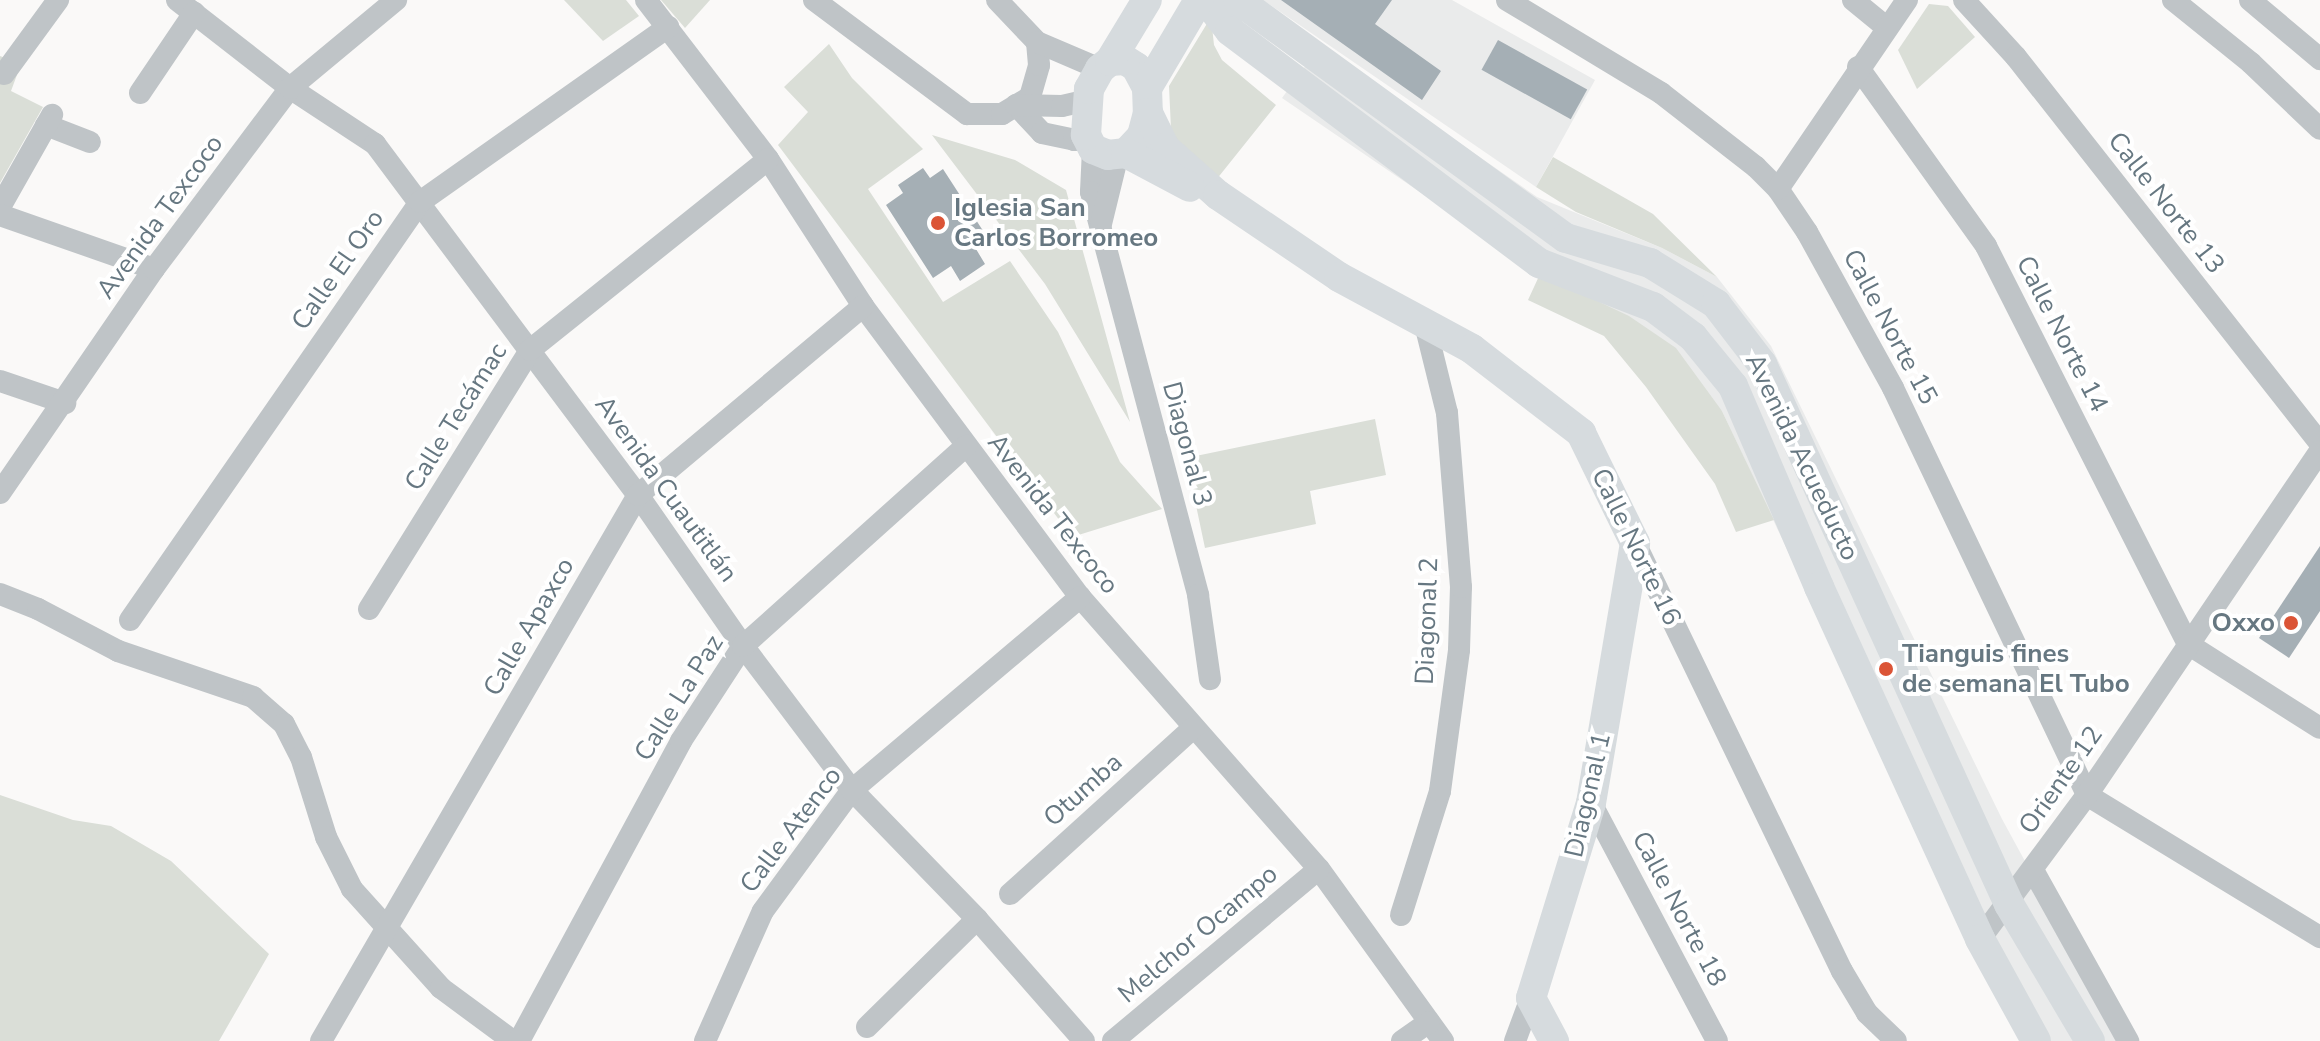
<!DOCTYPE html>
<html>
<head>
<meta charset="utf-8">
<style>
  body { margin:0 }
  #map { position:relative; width:2320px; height:1041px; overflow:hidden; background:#faf9f8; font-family:"Nunito Sans",sans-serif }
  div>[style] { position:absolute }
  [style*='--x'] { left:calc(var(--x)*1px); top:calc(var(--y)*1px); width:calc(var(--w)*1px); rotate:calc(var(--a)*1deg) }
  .built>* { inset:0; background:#eaebeb }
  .green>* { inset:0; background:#daded7 }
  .building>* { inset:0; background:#a5afb5; transform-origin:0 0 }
  .street>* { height:22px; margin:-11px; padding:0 11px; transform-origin:11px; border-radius:11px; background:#bfc4c7 }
  .secondary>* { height:30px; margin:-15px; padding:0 15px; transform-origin:15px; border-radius:15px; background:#d6dbde }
  .dots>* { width:22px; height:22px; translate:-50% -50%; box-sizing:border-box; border:4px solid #fff; border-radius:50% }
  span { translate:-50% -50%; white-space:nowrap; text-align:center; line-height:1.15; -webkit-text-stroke:8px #fff; paint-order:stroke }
  .street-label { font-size:26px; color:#667781 }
  .poi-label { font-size:26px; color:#667781; font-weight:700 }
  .left { translate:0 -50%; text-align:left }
  .right { translate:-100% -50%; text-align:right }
</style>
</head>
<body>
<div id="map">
  <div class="built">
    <i style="clip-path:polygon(1263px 0,1452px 0,1595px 80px,1536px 187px)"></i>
    <i style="clip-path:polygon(1320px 46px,1537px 197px,1662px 248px,1717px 277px,1771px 346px,2002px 819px,2123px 1041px,2025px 1041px,1992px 986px,1722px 411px,1540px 274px,1282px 98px)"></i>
  </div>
  <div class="green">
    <i style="clip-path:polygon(564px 0,626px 0,639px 16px,603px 41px)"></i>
    <i style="clip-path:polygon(661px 0,710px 0,685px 28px)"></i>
    <i style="clip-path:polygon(1929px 4px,1948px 6px,1975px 37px,1917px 89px,1898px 50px)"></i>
    <i style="clip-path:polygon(1211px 17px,1214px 45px,1222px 60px,1276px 105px,1212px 185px,1172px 151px,1169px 86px)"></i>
    <i style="clip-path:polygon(829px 44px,852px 78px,923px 149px,868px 189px,943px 302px,1010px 261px,1058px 332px,1120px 462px,1162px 509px,1072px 537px,778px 145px,808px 112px,784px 87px)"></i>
    <i style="clip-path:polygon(0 56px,21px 64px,11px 91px,43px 107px,0 183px)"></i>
    <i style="clip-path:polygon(932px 135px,1015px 160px,1066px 190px,1130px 422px,1045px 284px)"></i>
    <i style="clip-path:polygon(1553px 157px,1653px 214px,1717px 277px,1662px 248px,1576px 212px,1536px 187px)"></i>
    <i style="clip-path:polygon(1540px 274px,1629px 316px,1676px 348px,1722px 411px,1774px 520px,1736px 532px,1715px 484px,1646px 387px,1604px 336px,1528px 300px)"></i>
    <i style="clip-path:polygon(1375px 419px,1386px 475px,1310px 491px,1316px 524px,1205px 548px,1186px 458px)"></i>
    <i style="clip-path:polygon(0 795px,73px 820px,111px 826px,171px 861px,269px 954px,219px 1041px,0 1041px)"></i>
  </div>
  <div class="building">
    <i style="clip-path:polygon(1281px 0,1392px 0,1375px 24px,1441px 71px,1422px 100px)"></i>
    <i style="left:1498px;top:40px;width:102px;height:34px;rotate:29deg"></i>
    <i style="clip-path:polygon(923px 168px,930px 178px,943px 169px,989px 240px,976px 249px,985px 264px,960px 281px,951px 266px,933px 278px,886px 205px,903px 193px,898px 185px)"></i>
    <i style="clip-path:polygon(2320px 546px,2320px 611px,2289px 658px,2259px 638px)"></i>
  </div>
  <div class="street">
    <i style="--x:177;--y:0;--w:143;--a:37.9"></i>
    <i style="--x:290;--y:88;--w:102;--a:33.4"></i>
    <i style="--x:375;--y:144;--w:439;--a:53.2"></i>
    <i style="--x:638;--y:495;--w:184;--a:55.2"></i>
    <i style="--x:743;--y:646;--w:181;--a:52.9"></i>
    <i style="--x:852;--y:790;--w:180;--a:45.9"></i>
    <i style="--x:977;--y:919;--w:162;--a:48.7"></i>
    <i style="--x:646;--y:0;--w:200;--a:52.5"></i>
    <i style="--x:768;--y:159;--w:175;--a:57.1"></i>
    <i style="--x:863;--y:306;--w:363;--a:53.3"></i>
    <i style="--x:1080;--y:597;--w:362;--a:48.7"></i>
    <i style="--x:1319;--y:869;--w:212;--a:54.2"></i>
    <i style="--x:814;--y:0;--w:191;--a:36.7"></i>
    <i style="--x:967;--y:114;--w:35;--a:0"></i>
    <i style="--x:1002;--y:114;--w:33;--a:-31"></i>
    <i style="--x:1030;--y:97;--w:33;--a:-74"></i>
    <i style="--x:1039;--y:65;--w:23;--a:-95"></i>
    <i style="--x:997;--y:0;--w:58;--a:46.4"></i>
    <i style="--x:1037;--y:42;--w:69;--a:23.2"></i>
    <i style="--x:1507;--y:0;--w:180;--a:31.1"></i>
    <i style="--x:1661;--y:93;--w:120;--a:37.9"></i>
    <i style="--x:1756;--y:167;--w:31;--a:45"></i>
    <i style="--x:1778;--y:189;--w:52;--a:56"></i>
    <i style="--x:1807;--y:232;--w:178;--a:61.1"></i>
    <i style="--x:1893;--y:388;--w:451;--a:64.5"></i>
    <i style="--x:2087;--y:795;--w:273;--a:31.4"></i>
    <i style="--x:1853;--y:0;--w:43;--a:39.3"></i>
    <i style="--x:1964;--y:0;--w:77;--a:47.6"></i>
    <i style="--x:2016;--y:57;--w:492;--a:51.8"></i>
    <i style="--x:2173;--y:0;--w:100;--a:38.9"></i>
    <i style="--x:2251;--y:63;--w:95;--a:43.7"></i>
    <i style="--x:2250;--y:0;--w:92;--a:40.1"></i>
    <i style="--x:1858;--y:67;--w:220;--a:54.4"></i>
    <i style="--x:1986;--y:246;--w:446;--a:63.1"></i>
    <i style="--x:2188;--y:644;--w:156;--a:32.5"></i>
    <i style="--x:4;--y:74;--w:92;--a:-53.9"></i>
    <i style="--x:140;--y:93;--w:97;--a:-56"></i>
    <i style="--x:1016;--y:105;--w:38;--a:47"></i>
    <i style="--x:1042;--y:133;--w:33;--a:12"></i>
    <i style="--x:1074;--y:140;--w:13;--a:-23"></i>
    <i style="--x:1016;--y:105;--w:46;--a:1.2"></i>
    <i style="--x:1062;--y:106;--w:27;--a:-13"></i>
    <i style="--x:46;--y:125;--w:47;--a:21.1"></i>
    <i style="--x:1093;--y:149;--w:43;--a:92.7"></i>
    <i style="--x:1091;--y:192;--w:417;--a:75.1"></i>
    <i style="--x:1198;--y:595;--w:85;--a:81.9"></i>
    <i style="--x:1778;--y:189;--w:229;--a:-55.7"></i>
    <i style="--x:0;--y:207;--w:106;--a:-60.5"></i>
    <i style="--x:0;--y:215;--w:163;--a:19.3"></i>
    <i style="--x:1101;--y:224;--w:72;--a:-76.3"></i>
    <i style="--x:0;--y:381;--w:69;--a:18.7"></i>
    <i style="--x:0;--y:493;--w:272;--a:-55.5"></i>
    <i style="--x:154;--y:269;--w:226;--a:-53.1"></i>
    <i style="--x:290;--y:88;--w:138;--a:-39.7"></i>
    <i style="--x:1635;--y:543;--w:475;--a:64.2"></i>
    <i style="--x:1842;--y:971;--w:49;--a:59.2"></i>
    <i style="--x:1867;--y:1013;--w:40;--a:44"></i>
    <i style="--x:0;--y:594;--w:41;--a:21.5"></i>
    <i style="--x:38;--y:609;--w:90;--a:27.7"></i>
    <i style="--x:118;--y:651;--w:143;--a:18.8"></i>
    <i style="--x:253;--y:697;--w:41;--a:41.1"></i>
    <i style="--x:284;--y:724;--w:37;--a:63"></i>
    <i style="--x:301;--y:757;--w:84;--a:72.6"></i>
    <i style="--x:326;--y:837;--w:58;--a:63.4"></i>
    <i style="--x:352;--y:889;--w:133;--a:48"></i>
    <i style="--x:441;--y:988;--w:89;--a:36.4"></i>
    <i style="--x:369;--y:609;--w:305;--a:-58.1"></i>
    <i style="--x:530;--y:350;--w:305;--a:-38.7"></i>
    <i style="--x:130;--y:620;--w:509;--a:-55.25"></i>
    <i style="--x:420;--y:202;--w:304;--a:-35.2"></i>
    <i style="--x:1591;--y:803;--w:269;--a:62.1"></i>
    <i style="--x:2033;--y:870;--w:196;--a:60.9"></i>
    <i style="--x:1010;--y:894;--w:248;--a:-42.2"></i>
    <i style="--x:1401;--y:915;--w:130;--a:-72.5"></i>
    <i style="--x:1440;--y:791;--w:142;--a:-82.3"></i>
    <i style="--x:1459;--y:650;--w:63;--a:-88.2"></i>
    <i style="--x:1461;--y:587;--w:175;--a:-94.6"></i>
    <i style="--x:1447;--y:413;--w:92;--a:-103.9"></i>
    <i style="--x:1980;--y:939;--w:179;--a:-53.4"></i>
    <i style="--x:2087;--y:795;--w:415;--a:-55.9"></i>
    <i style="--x:867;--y:1027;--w:154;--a:-44.5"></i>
    <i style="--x:321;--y:1041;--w:631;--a:-59.86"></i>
    <i style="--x:638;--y:495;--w:294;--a:-40"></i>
    <i style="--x:519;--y:1041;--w:341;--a:-61.6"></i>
    <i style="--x:681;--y:741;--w:113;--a:-56.9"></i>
    <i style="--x:743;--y:646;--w:300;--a:-41.9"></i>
    <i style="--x:705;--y:1041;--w:142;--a:-66"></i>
    <i style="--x:763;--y:911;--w:150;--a:-53.7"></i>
    <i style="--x:852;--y:790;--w:299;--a:-40.2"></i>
    <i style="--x:1113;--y:1041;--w:268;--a:-39.9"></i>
    <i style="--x:1402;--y:1041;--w:33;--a:-35"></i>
    <i style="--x:1515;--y:1041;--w:46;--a:-69.6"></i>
  </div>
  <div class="secondary">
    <i style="--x:1206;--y:0;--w:39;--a:52"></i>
    <i style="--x:1230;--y:31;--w:386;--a:36.9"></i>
    <i style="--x:1539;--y:263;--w:122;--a:21.1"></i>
    <i style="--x:1653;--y:307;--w:50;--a:36.9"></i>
    <i style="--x:1693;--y:337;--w:63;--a:50.8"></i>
    <i style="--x:1733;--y:386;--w:219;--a:66.8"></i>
    <i style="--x:1819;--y:587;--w:387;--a:65.4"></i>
    <i style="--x:1980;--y:939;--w:116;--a:61.2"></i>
    <i style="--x:1238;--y:0;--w:405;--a:36"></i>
    <i style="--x:1566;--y:238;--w:88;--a:16.6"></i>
    <i style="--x:1650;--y:263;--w:78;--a:31.8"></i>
    <i style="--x:1716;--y:304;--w:76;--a:52.5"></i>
    <i style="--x:1762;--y:364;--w:594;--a:65.42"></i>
    <i style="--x:2009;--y:904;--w:159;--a:59.4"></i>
    <i style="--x:1125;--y:60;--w:13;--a:32"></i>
    <i style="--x:1136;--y:67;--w:24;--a:62"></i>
    <i style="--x:1147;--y:88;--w:25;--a:88"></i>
    <i style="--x:1148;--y:113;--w:24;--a:105"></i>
    <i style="--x:1142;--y:136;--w:23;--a:133"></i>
    <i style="--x:1126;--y:153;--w:18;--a:174"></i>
    <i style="--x:1108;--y:155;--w:16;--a:-158"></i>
    <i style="--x:1093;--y:149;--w:16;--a:-117"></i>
    <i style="--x:1086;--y:135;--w:46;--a:-86.3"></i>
    <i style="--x:1089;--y:89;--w:23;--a:-61"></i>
    <i style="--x:1100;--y:69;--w:13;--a:-39"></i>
    <i style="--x:1110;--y:61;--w:15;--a:-4"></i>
    <i style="--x:1110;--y:61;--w:71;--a:-58.8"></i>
    <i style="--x:1147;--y:88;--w:102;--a:-59.4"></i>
    <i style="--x:1148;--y:113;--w:39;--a:64"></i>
    <i style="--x:1165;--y:148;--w:71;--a:41.6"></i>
    <i style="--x:1218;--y:195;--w:146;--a:34.1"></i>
    <i style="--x:1339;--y:277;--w:151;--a:28.4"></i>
    <i style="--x:1472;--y:349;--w:138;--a:37.6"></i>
    <i style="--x:1581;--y:433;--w:123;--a:63.9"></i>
    <i style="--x:1635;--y:543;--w:264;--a:99.6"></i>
    <i style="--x:1591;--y:803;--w:204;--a:107.1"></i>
    <i style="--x:1531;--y:998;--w:49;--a:61.9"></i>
    <i style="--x:1126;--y:153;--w:72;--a:28"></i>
  </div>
  <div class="dots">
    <i style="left:938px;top:223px;background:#db5436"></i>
    <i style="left:2291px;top:623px;background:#db5436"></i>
    <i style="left:1886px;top:669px;background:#db5436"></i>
  </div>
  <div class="street-label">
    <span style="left:2166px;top:203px;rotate:52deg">Calle Norte 13</span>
    <span style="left:160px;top:217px;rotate:-54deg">Avenida Texcoco</span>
    <span style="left:338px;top:270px;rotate:-55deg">Calle El Oro</span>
    <span style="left:1890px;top:327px;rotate:62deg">Calle Norte 15</span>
    <span style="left:2062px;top:334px;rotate:63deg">Calle Norte 14</span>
    <span style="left:456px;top:417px;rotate:-58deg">Calle Tecámac</span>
    <span style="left:1187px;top:444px;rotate:75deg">Diagonal 3</span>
    <span style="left:1802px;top:457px;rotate:64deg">Avenida Acueducto</span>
    <span style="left:666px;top:489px;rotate:54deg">Avenida Cuautitlán</span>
    <span style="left:1053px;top:514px;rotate:52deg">Avenida Texcoco</span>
    <span style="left:1636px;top:547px;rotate:64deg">Calle Norte 16</span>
    <span style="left:1427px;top:621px;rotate:-88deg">Diagonal 2</span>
    <span style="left:529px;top:627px;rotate:-60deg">Calle Apaxco</span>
    <span style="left:679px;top:698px;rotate:-58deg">Calle La Paz</span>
    <span style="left:2061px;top:780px;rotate:-55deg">Oriente 12</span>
    <span style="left:1083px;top:790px;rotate:-42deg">Otumba</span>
    <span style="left:1588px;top:795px;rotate:-77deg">Diagonal 1</span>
    <span style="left:791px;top:830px;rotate:-53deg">Calle Atenco</span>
    <span style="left:1679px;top:909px;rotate:62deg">Calle Norte 18</span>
    <span style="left:1198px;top:934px;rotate:-40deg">Melchor Ocampo</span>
  </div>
  <div class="poi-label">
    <span class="left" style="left:954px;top:223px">Iglesia San<br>Carlos Borromeo</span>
    <span class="right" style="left:2275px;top:623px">Oxxo</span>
    <span class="left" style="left:1902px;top:669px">Tianguis fines<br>de semana El Tubo</span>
  </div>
</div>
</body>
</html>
